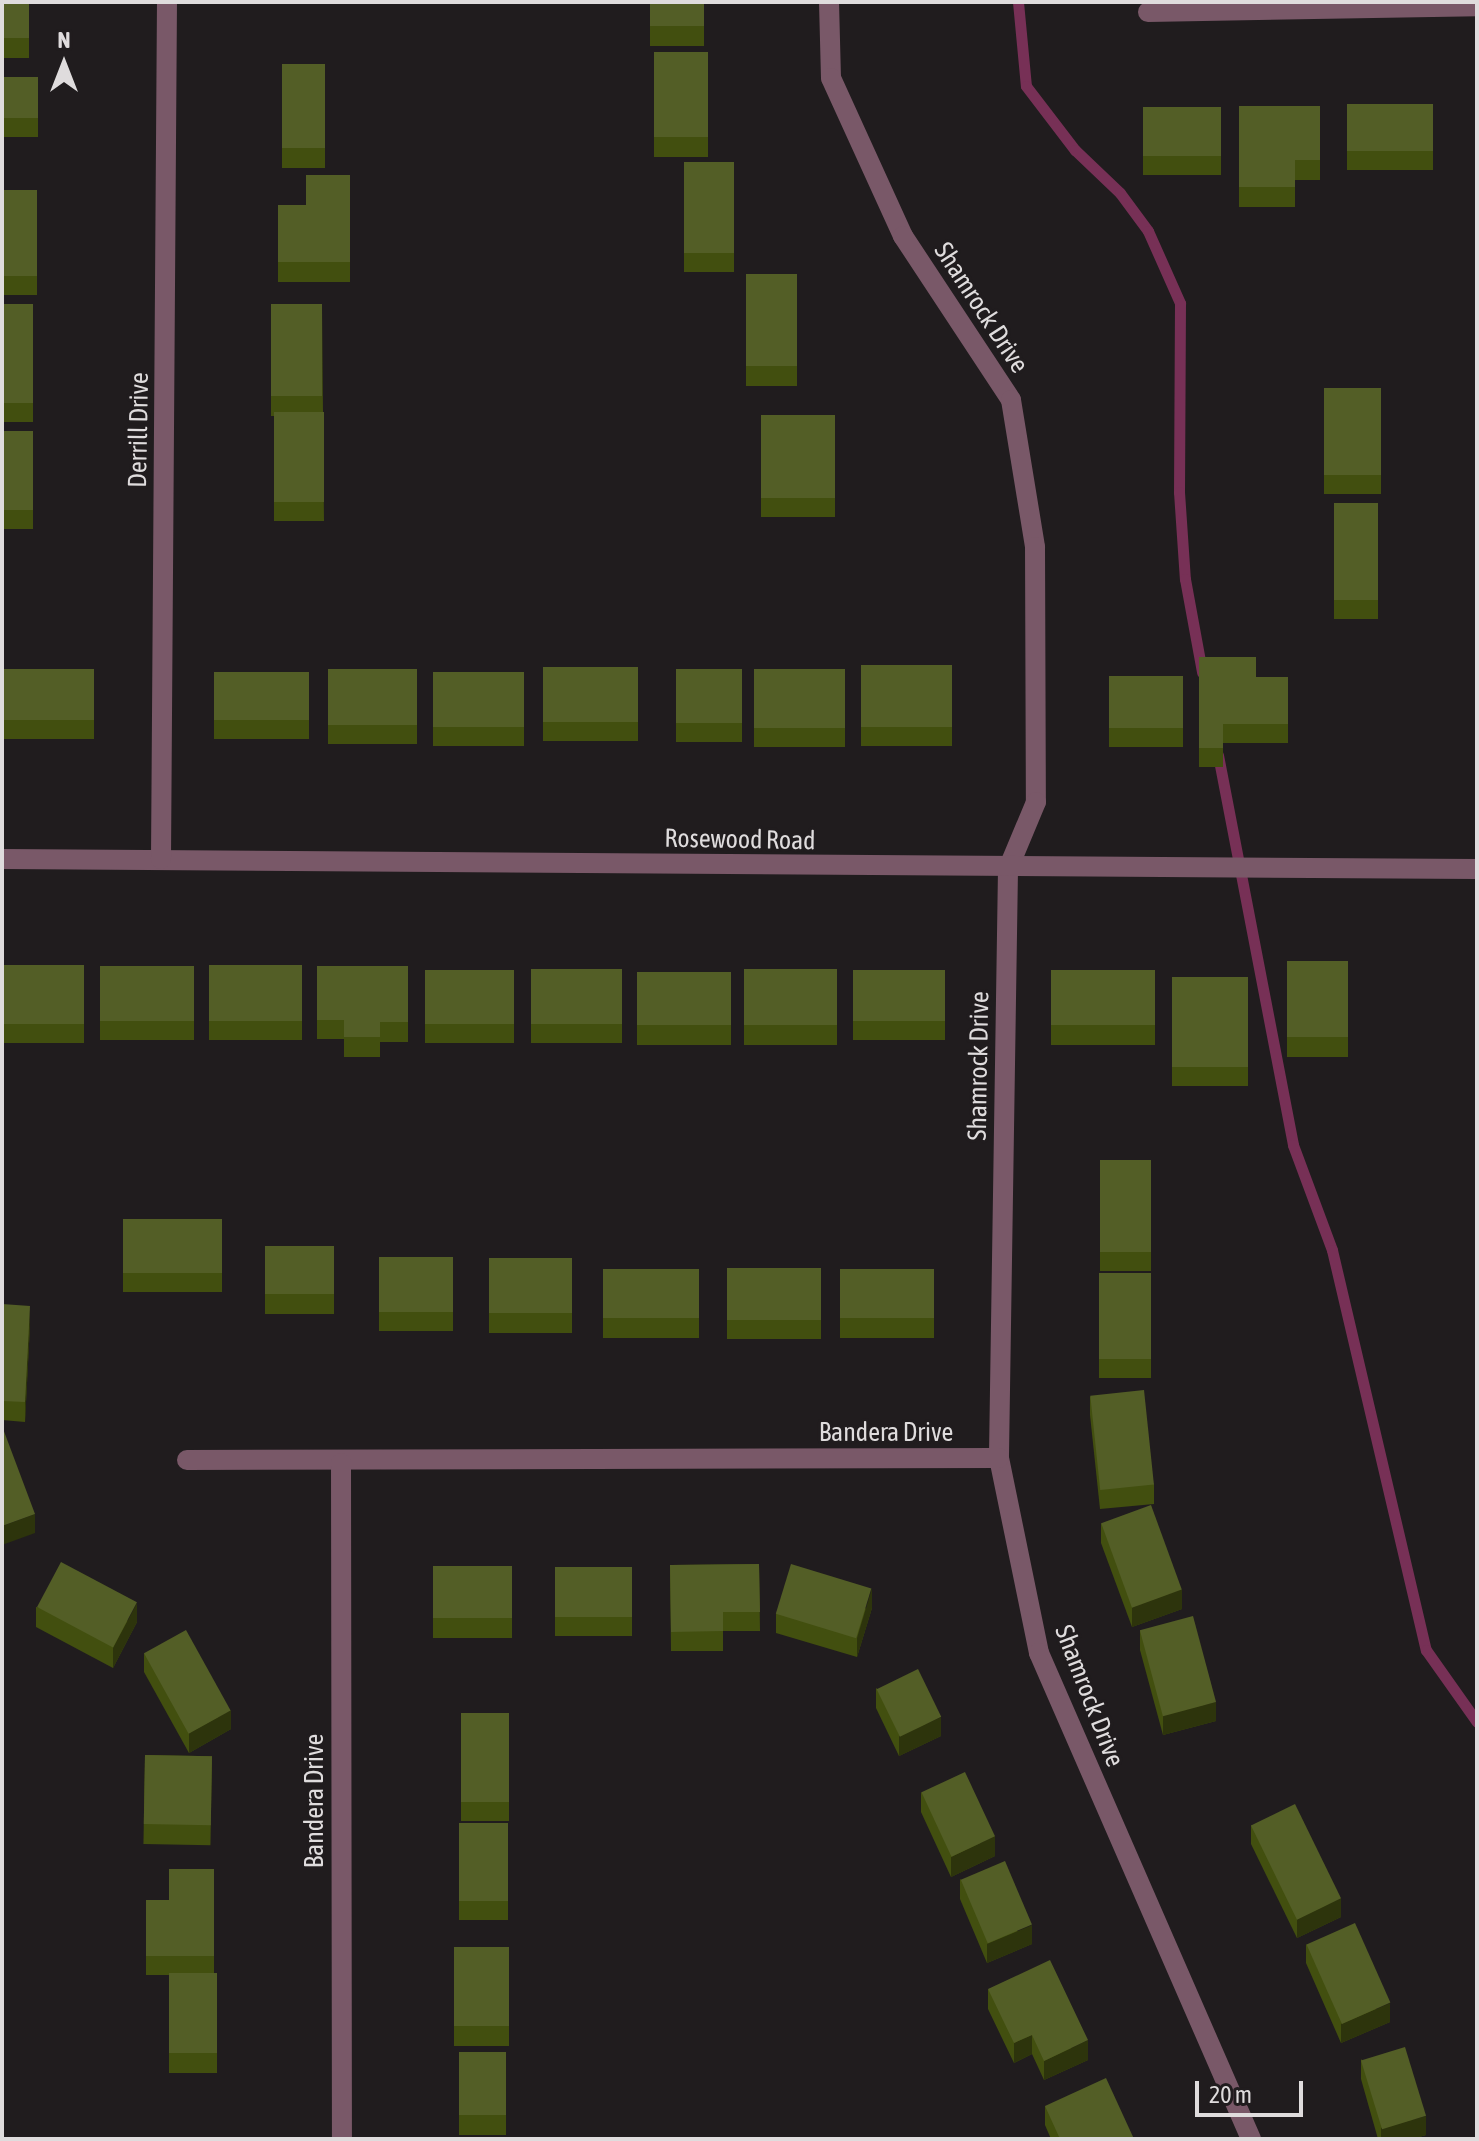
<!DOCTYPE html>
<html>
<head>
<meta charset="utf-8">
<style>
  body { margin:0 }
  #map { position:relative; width:1479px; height:2141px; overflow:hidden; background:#201c1e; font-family:"Asap Condensed",sans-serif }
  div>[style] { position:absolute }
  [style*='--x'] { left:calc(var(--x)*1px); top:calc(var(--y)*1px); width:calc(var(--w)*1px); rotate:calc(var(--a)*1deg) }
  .stream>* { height:11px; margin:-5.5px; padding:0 5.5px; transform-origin:5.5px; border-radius:5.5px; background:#773056 }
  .street>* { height:20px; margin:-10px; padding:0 10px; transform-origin:10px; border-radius:10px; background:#795868 }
  .wall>* { inset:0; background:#424f0f; transform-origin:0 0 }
  .shaded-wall>* { inset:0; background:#2d340c }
  .building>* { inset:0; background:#535e26; transform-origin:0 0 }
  span { translate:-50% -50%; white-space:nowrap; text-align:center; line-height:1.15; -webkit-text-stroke:6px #201c1e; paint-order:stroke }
  .street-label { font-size:26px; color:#dfdcdd }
  .frame { position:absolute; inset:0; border:4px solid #dfdcdd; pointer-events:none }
  .north { position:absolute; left:24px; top:24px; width:80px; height:80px; -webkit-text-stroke:6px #201c1e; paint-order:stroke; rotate:0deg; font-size:22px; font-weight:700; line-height:32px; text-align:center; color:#dfdcdd }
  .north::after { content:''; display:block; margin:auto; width:28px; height:36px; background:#dfdcdd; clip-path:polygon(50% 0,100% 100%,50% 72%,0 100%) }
  .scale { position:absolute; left:1195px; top:2081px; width:108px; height:36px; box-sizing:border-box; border:4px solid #dfdcdd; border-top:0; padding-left:10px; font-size:24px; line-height:28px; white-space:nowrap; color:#dfdcdd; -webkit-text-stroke:6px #201c1e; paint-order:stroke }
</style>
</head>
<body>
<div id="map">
  <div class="stream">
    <i style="--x:1018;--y:2;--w:84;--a:84.6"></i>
    <i style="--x:1026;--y:86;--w:81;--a:52.6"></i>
    <i style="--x:1075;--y:150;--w:62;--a:43.7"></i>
    <i style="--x:1120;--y:193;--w:47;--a:53.6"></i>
    <i style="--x:1148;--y:231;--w:79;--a:66"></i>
    <i style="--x:1180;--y:303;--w:189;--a:90.3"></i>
    <i style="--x:1179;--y:492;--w:87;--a:86.1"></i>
    <i style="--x:1185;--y:579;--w:95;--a:79.6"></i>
    <i style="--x:1218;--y:755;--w:397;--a:79.1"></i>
    <i style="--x:1293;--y:1145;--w:112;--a:69.6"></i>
    <i style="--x:1332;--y:1250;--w:411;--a:76.8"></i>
    <i style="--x:1426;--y:1650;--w:88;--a:54.7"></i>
  </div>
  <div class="street">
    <i style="--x:829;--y:2;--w:76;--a:88.5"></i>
    <i style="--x:831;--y:78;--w:174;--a:65.5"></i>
    <i style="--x:903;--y:236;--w:196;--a:56.6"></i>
    <i style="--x:1011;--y:400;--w:149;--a:80.7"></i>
    <i style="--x:1035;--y:547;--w:255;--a:89.8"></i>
    <i style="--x:1036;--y:802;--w:73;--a:112.7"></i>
    <i style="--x:1008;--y:869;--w:589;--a:90.88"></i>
    <i style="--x:999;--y:1458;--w:199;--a:78.4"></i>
    <i style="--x:1039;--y:1653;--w:530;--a:66.43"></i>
    <i style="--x:1148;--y:12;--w:329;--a:-1"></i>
    <i style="--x:2;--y:859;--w:1475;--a:0.39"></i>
    <i style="--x:161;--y:859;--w:857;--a:-89.6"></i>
    <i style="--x:187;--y:1460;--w:812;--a:-0.14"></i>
    <i style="--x:341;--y:1463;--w:676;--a:89.92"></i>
  </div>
  <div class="wall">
    <i style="left:2px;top:2px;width:27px;height:56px"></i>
    <i style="left:650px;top:2px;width:54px;height:44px"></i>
    <i style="left:654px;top:52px;width:54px;height:105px"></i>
    <i style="left:282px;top:64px;width:43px;height:104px"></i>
    <i style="left:2px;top:77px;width:36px;height:60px"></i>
    <i style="left:1347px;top:104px;width:86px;height:66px"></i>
    <i style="clip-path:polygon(1239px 106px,1320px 106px,1320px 180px,1295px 180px,1295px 207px,1239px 207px)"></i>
    <i style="left:1143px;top:107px;width:78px;height:68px"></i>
    <i style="left:684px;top:162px;width:50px;height:110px"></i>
    <i style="clip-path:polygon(350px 175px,350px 282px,278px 282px,278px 205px,306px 205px)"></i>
    <i style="left:2px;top:190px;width:35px;height:105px"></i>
    <i style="left:746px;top:274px;width:51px;height:112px"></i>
    <i style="left:2px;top:304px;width:31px;height:118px"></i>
    <i style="clip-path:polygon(271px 304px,322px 304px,324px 521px,274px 521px,274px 416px,271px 416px)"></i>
    <i style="left:1324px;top:388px;width:57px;height:106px"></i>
    <i style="left:761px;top:415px;width:74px;height:102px"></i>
    <i style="left:2px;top:431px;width:31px;height:98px"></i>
    <i style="left:1334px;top:503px;width:44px;height:116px"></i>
    <i style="clip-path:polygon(1199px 657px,1256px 677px,1288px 677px,1288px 743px,1223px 743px,1223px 767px,1199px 767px)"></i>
    <i style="left:861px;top:665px;width:91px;height:81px"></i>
    <i style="left:543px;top:667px;width:95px;height:74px"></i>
    <i style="left:3px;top:669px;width:91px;height:70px"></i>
    <i style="left:328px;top:669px;width:89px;height:75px"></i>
    <i style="left:676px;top:669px;width:66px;height:73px"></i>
    <i style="left:754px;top:669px;width:91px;height:78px"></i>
    <i style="left:214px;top:672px;width:95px;height:67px"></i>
    <i style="left:433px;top:672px;width:91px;height:74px"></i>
    <i style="left:1109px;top:676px;width:74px;height:71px"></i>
    <i style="left:1287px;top:961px;width:61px;height:96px"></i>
    <i style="left:2px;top:965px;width:82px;height:78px"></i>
    <i style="left:209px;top:965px;width:93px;height:75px"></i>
    <i style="left:100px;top:966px;width:94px;height:74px"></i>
    <i style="clip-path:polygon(317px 966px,408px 966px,408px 1042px,380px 1042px,380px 1057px,344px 1057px,344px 1039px,317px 1039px)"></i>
    <i style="left:531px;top:969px;width:91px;height:74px"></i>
    <i style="left:744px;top:969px;width:93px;height:76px"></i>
    <i style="left:425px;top:970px;width:89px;height:73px"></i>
    <i style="left:853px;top:970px;width:92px;height:70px"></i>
    <i style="left:1051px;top:970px;width:104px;height:75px"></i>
    <i style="left:637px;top:972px;width:94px;height:73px"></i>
    <i style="left:1172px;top:977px;width:76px;height:109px"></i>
    <i style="left:1100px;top:1160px;width:51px;height:111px"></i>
    <i style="left:123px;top:1219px;width:99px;height:73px"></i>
    <i style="left:265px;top:1246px;width:69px;height:68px"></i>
    <i style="left:379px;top:1257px;width:74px;height:74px"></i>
    <i style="left:489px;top:1258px;width:83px;height:75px"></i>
    <i style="left:727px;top:1268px;width:94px;height:71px"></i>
    <i style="left:603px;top:1269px;width:96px;height:69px"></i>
    <i style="left:840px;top:1269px;width:94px;height:69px"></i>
    <i style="left:1099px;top:1273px;width:52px;height:105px"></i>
    <i style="clip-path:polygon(2px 1304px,30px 1325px,25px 1422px,2px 1420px)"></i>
    <i style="clip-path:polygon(1090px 1396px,1154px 1484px,1154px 1504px,1100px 1509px,1090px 1415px)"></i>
    <i style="clip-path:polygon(1101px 1523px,1182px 1609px,1132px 1627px,1101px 1543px)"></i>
    <i style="clip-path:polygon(759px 1564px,760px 1631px,723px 1631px,723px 1651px,671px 1651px,670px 1565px)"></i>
    <i style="left:433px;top:1566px;width:79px;height:72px"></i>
    <i style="left:555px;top:1567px;width:77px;height:69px"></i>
    <i style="clip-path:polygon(36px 1607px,137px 1622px,113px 1668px,36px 1627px)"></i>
    <i style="clip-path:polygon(872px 1608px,857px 1657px,776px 1633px,776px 1614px)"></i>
    <i style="clip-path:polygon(1140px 1630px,1216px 1721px,1163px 1735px,1140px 1650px)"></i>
    <i style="clip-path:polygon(144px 1653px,231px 1729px,189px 1753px,144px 1672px)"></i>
    <i style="clip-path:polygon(876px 1688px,941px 1736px,899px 1756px,876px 1708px)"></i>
    <i style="left:461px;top:1713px;width:48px;height:108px"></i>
    <i style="left:145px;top:1755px;width:67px;height:89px;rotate:1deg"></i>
    <i style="clip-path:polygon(921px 1792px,995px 1856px,951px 1877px,921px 1812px)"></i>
    <i style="left:459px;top:1823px;width:49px;height:97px"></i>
    <i style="clip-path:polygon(1251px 1825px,1341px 1917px,1297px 1938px,1251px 1844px)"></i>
    <i style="clip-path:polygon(214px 1869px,214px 1973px,217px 1973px,217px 2073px,169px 2073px,169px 1975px,146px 1975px,146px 1900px,169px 1900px)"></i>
    <i style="clip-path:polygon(960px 1879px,1032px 1944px,987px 1963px,960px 1899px)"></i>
    <i style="clip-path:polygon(1306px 1944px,1390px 2022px,1341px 2043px,1306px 1963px)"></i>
    <i style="left:454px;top:1947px;width:55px;height:99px"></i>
    <i style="clip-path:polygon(988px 1989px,1088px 2060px,1044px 2080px,1032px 2054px,1014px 2063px,988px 2009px)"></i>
    <i style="left:459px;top:2052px;width:47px;height:83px"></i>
    <i style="clip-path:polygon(1361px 2059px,1426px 2135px,1412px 2139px,1378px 2139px,1361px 2079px)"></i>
    <i style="clip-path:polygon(1045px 2106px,1134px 2139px,1051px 2139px,1045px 2125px)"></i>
  </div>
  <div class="shaded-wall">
    <i style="clip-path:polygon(30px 1306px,30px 1325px,25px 1422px,25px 1402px)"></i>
    <i style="clip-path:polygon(35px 1514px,35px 1533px,2px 1545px,2px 1526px)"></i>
    <i style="clip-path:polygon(872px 1588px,872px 1608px,857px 1657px,857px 1638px)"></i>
    <i style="clip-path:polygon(1182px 1589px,1182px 1609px,1132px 1627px,1132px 1607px)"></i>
    <i style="clip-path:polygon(137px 1603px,137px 1622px,113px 1668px,113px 1648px)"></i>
    <i style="clip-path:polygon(1216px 1702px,1216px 1721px,1163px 1735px,1163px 1715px)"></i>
    <i style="clip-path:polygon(231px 1710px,231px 1729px,189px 1753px,189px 1733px)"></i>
    <i style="clip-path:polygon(941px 1717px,941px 1736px,899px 1756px,899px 1736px)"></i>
    <i style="clip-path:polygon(995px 1836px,995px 1856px,951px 1877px,951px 1857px)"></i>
    <i style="clip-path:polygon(1341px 1898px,1341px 1917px,1297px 1938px,1297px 1919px)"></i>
    <i style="clip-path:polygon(1032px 1925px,1032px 1944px,987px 1963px,987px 1944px)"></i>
    <i style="clip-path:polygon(1390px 2003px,1390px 2022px,1341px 2043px,1341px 2024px)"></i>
    <i style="clip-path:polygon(1032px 2035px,1032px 2054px,1014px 2063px,1014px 2043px)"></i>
    <i style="clip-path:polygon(1088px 2040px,1088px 2060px,1044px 2080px,1044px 2061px)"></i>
    <i style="clip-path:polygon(1426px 2116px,1426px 2135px,1412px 2139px,1381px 2139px,1381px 2128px)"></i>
  </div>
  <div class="building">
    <i style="left:2px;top:2px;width:27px;height:36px"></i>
    <i style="left:650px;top:2px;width:54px;height:24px"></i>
    <i style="left:654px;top:52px;width:54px;height:85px"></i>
    <i style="left:282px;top:64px;width:43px;height:84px"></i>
    <i style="left:2px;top:77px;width:36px;height:41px"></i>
    <i style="left:1347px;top:104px;width:86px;height:47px"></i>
    <i style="clip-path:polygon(1239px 106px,1320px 106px,1320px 160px,1295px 160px,1295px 187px,1239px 187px)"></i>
    <i style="left:1143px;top:107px;width:78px;height:49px"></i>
    <i style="left:684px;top:162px;width:50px;height:91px"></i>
    <i style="clip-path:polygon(306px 175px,350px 175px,350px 262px,278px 262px,278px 205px,306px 205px)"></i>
    <i style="left:2px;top:190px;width:35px;height:86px"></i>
    <i style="left:746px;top:274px;width:51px;height:92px"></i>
    <i style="left:2px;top:304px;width:31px;height:99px"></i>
    <i style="left:271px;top:304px;width:51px;height:92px"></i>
    <i style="left:1324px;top:388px;width:57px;height:87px"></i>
    <i style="left:274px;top:412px;width:50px;height:90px"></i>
    <i style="left:761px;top:415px;width:74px;height:83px"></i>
    <i style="left:2px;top:431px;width:31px;height:79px"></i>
    <i style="left:1334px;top:503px;width:44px;height:97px"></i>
    <i style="clip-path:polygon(1199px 657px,1256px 657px,1256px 677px,1288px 677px,1288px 724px,1223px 724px,1223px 748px,1199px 748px)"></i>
    <i style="left:861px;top:665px;width:91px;height:62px"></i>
    <i style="left:543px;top:667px;width:95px;height:55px"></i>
    <i style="left:3px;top:669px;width:91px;height:51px"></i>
    <i style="left:328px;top:669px;width:89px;height:56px"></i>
    <i style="left:676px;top:669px;width:66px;height:54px"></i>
    <i style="left:754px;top:669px;width:91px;height:59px"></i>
    <i style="left:214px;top:672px;width:95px;height:48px"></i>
    <i style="left:433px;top:672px;width:91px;height:55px"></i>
    <i style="left:1109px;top:676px;width:74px;height:52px"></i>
    <i style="left:1287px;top:961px;width:61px;height:76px"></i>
    <i style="left:2px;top:965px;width:82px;height:59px"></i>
    <i style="left:209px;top:965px;width:93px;height:56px"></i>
    <i style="left:100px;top:966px;width:94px;height:55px"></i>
    <i style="clip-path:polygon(317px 966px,408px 966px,408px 1022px,380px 1022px,380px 1037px,344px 1037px,344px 1020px,317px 1020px)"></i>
    <i style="left:531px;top:969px;width:91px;height:55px"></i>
    <i style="left:744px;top:969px;width:93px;height:56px"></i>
    <i style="left:425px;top:970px;width:89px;height:54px"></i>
    <i style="left:853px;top:970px;width:92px;height:51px"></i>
    <i style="left:1051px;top:970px;width:104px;height:55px"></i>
    <i style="left:637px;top:972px;width:94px;height:53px"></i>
    <i style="left:1172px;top:977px;width:76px;height:90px"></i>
    <i style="left:1100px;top:1160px;width:51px;height:92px"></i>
    <i style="left:123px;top:1219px;width:99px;height:54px"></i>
    <i style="left:265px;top:1246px;width:69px;height:48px"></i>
    <i style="left:379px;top:1257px;width:74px;height:55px"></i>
    <i style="left:489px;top:1258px;width:83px;height:55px"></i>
    <i style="left:727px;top:1268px;width:94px;height:52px"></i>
    <i style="left:603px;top:1269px;width:96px;height:49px"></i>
    <i style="left:840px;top:1269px;width:94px;height:49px"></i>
    <i style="left:1099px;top:1273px;width:52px;height:86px"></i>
    <i style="clip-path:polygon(2px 1304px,30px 1306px,25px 1402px,2px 1401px)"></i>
    <i style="left:1144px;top:1390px;width:95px;height:54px;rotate:84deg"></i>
    <i style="clip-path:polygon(2px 1426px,35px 1514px,2px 1526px)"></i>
    <i style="left:1151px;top:1505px;width:90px;height:53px;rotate:70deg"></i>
    <i style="left:61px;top:1562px;width:86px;height:51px;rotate:28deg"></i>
    <i style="clip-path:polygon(759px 1564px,760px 1612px,723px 1612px,723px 1631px,671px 1632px,670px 1565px)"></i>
    <i style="left:791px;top:1564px;width:84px;height:52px;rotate:17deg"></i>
    <i style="left:433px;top:1566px;width:79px;height:52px"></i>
    <i style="left:555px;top:1567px;width:77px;height:50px"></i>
    <i style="left:1193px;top:1616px;width:89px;height:55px;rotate:75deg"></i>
    <i style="left:186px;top:1630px;width:92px;height:48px;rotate:61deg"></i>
    <i style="left:918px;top:1669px;width:53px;height:46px;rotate:64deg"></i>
    <i style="left:461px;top:1713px;width:48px;height:89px"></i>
    <i style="left:145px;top:1755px;width:67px;height:69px;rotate:1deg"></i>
    <i style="left:965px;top:1772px;width:71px;height:48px;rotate:65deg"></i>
    <i style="left:1295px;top:1804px;width:105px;height:49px;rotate:64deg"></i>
    <i style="left:459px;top:1823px;width:49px;height:78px"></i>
    <i style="left:1005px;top:1861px;width:69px;height:48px;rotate:67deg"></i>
    <i style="clip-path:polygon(169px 1869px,214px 1869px,214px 1956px,146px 1956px,146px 1900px,169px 1900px)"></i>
    <i style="left:1355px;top:1923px;width:87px;height:53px;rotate:66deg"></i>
    <i style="left:454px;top:1947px;width:55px;height:79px"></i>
    <i style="clip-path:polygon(1050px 1960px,1088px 2040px,1044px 2061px,1032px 2035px,1014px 2043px,988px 1989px)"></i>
    <i style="left:169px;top:1973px;width:48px;height:80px"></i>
    <i style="left:1405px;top:2047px;width:72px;height:46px;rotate:73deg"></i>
    <i style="left:459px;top:2052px;width:47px;height:63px"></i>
    <i style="clip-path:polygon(1106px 2078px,1134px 2139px,1060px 2139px,1045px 2106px)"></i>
  </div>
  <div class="street-label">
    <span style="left:981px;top:308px;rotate:57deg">Shamrock Drive</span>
    <span style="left:139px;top:430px;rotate:-89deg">Derrill Drive</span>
    <span style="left:740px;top:840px;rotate:1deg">Rosewood Road</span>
    <span style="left:979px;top:1066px;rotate:-89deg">Shamrock Drive</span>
    <span style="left:886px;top:1433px">Bandera Drive</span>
    <span style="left:1089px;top:1696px;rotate:69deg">Shamrock Drive</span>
    <span style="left:315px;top:1801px;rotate:-90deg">Bandera Drive</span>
  </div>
  <div class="frame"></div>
  <div class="north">N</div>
  <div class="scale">20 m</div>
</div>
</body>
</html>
